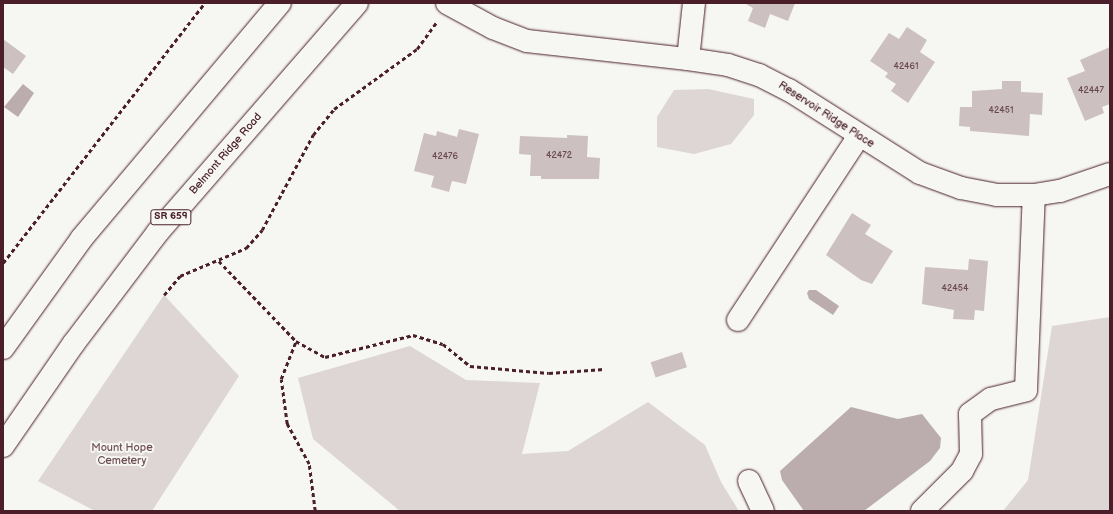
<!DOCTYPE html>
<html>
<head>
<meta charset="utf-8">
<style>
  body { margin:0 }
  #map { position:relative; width:1113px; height:514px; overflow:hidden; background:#f6f6f2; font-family:"Balsamiq Sans",sans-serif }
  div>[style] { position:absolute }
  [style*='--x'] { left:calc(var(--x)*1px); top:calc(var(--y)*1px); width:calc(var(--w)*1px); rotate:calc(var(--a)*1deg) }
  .green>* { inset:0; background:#ddd6d5 }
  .water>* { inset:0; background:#bbadae }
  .building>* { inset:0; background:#ccc1c0; transform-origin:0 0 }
  .path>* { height:2.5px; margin-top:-1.25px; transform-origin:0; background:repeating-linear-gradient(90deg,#4a1f2b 0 4px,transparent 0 7px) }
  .roads { filter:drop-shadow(0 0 1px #4a1f2b) drop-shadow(0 0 1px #4a1f2b) }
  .minor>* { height:22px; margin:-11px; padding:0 11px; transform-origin:11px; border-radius:11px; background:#f6f6f2 }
  .major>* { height:22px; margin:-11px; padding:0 11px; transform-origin:11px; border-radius:11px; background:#f6f6f2 }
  span { translate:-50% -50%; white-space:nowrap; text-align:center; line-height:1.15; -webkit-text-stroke:4px #f6f6f2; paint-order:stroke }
  .number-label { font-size:9px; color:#6a4850 }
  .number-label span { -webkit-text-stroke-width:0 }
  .shield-label span { padding:1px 3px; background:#f6f6f2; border:1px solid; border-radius:3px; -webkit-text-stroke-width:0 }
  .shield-label { font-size:10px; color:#4a1f2b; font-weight:700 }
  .street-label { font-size:11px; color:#4a1f2b }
  .park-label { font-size:11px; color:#6f4d56 }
  .frame { position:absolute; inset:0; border:4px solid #4a1f2b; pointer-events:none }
</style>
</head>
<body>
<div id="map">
  <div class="green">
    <i style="clip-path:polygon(708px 89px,754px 99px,754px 115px,731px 144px,694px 154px,657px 147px,657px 117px,674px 90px)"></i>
    <i style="clip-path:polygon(164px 295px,239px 376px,152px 511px,95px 511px,38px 481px)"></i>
    <i style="clip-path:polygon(1110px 317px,1110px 511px,1003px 511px,1028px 480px,1052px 326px)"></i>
    <i style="clip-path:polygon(410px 346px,466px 380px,540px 383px,522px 454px,568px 451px,648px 402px,705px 445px,721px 482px,739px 511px,400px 511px,313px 439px,298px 378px)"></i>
  </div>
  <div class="water">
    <i style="clip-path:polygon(23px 84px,34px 93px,18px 117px,4px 107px)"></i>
    <i style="clip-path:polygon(809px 290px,816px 290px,839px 306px,833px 315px,809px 299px,807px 293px)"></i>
    <i style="clip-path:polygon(851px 407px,898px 419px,922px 414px,941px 438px,940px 448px,930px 461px,864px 511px,804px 511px,782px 480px,780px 471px)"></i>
  </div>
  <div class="building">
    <i style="clip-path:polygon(744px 3px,795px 3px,788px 21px,770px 14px,765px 28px,748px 21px,753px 8px)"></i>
    <i style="clip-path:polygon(907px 27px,927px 40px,920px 52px,935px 62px,908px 103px,891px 91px,896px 84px,885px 77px,888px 73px,870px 61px,889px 33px,899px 39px)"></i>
    <i style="clip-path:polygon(3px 39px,26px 56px,13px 74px,3px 67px)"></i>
    <i style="clip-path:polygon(1110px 47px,1110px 104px,1102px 107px,1104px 113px,1085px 121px,1067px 78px,1085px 71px,1080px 60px)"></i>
    <i style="clip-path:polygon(1002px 81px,1021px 81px,1021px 92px,1043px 93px,1042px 115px,1030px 114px,1029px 136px,970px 131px,970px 127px,959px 126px,960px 107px,972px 107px,972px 91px,1002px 89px)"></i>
    <i style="clip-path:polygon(459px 129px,479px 134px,466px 184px,452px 181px,449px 192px,431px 187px,434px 176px,414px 171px,424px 133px,436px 136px,437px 131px,457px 137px)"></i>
    <i style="clip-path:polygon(567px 135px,588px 136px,587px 157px,600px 158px,599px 179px,541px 179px,541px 176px,530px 176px,531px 155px,519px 154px,520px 136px,567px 138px)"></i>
    <i style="clip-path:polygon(852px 213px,871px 225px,865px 234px,893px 251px,872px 284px,861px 280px,826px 255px)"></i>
    <i style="clip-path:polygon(969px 259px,988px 261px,984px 311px,975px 310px,974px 320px,953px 319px,954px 310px,922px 304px,925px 267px,968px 270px)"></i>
    <i style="left:682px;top:352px;width:16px;height:33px;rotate:72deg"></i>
  </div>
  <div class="path">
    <i style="--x:219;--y:261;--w:111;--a:46.1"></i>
    <i style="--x:3;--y:263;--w:329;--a:-52.2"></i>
    <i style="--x:164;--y:295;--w:25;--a:-50"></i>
    <i style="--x:180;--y:276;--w:72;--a:-23"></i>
    <i style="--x:246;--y:248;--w:24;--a:-48"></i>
    <i style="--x:262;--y:230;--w:108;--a:-61.8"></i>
    <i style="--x:313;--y:135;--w:33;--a:-51"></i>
    <i style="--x:334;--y:109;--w:102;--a:-35.9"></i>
    <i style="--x:417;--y:49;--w:34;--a:-54"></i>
    <i style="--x:315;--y:511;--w:47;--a:-97.3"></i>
    <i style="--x:309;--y:464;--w:46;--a:-118.8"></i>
    <i style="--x:287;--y:424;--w:45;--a:-97.6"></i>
    <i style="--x:281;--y:379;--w:41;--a:-68.5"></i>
    <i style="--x:296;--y:341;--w:33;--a:29"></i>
    <i style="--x:325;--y:357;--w:91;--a:-14"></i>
    <i style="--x:413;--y:335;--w:31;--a:17"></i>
    <i style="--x:443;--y:344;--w:35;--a:39"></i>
    <i style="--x:470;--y:366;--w:79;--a:5.1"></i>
    <i style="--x:549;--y:373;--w:55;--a:-4.2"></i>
  </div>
  <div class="roads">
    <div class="minor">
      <i style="--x:447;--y:3;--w:52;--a:28.5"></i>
      <i style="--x:493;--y:28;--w:36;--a:21"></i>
      <i style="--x:527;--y:41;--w:162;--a:6.4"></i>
      <i style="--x:688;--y:59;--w:40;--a:8.5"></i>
      <i style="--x:728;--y:65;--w:33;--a:18"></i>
      <i style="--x:759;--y:75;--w:34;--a:27"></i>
      <i style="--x:789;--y:90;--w:155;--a:32.4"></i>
      <i style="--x:920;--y:173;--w:44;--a:20.1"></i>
      <i style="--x:961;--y:188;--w:37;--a:11"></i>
      <i style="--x:997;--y:195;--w:37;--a:0"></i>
      <i style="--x:1034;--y:195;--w:26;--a:-9"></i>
      <i style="--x:1060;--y:191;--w:53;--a:-18.8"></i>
      <i style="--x:688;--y:59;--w:56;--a:-83.9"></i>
      <i style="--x:738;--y:320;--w:220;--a:-56.7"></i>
      <i style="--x:749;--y:481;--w:33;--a:65"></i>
      <i style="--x:922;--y:511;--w:57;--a:-45"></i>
      <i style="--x:962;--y:471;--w:19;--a:-62"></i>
      <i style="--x:971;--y:454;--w:40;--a:-91.4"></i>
      <i style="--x:970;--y:414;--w:26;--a:-36"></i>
      <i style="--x:991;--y:399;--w:36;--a:-14"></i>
      <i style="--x:1026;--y:390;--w:195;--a:-87.7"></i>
    </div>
    <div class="major">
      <i style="--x:3;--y:348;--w:135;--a:-54.3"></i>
      <i style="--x:82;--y:238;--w:307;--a:-49.9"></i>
      <i style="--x:3;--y:446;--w:125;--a:-55.4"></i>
      <i style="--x:74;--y:343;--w:139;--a:-52.9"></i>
      <i style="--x:158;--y:232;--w:303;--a:-49"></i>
    </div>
  </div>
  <div class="number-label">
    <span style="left:906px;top:67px">42461</span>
    <span style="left:1091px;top:91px">42447</span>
    <span style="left:1001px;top:111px">42451</span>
    <span style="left:559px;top:156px">42472</span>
    <span style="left:445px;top:157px">42476</span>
    <span style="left:955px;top:289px">42454</span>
  </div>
  <div class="shield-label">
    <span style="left:171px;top:217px">SR 659</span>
  </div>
  <div class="street-label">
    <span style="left:826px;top:115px;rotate:33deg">Reservoir Ridge Place</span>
    <span style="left:226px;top:154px;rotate:-49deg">Belmont Ridge Road</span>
  </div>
  <div class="park-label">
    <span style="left:122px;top:455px">Mount Hope<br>Cemetery</span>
  </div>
  <div class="frame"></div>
</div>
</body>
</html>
